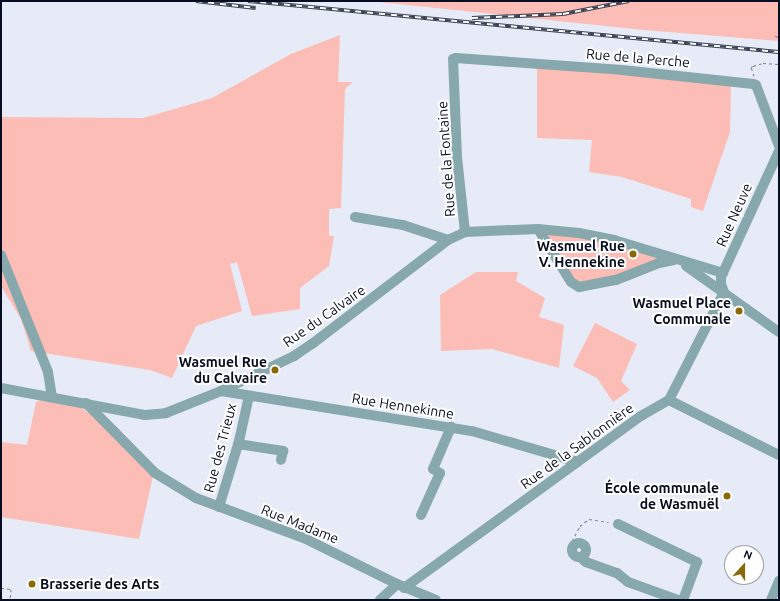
<!DOCTYPE html>
<html>
<head>
<meta charset="utf-8">
<style>
  body { margin:0 }
  #map { position:relative; width:780px; height:601px; overflow:hidden; background:#e6ebf7; font-family:Ubuntu,sans-serif }
  div>[style] { position:absolute }
  [style*='--x'] { left:calc(var(--x)*1px); top:calc(var(--y)*1px); width:calc(var(--w)*1px); rotate:calc(var(--a)*1deg) }
  .green>* { inset:0; background:#fcbdb6 }
  .path>* { height:1px; margin-top:-0.5px; transform-origin:0; background:repeating-linear-gradient(90deg,#797f8e 0 3px,transparent 0 6px) }
  .minor>* { height:10px; margin:-5px; padding:0 5px; transform-origin:5px; border-radius:5px; background:#87a8ac }
  .minor>.ring { margin:-5px; padding:0; box-sizing:content-box; background:none; border:10px solid #87a8ac; border-radius:50% }
  .rail>* { height:3.5px; margin-top:-1.75px; transform-origin:0; background:repeating-linear-gradient(90deg,#fff 0 6px,#394051 0 12px); box-sizing:border-box; border-block:1px solid #394051 }
  .dots>* { width:11px; height:11px; translate:-50% -50%; box-sizing:border-box; border:2px solid #fff; border-radius:50% }
  span { translate:-50% -50%; white-space:nowrap; text-align:center; line-height:1.15; -webkit-text-stroke:4px #fff; paint-order:stroke }
  .street-label { font-size:14px; color:#070e21 }
  .poi-label { font-size:14px; color:#070e21; font-weight:700 }
  .right { translate:-100% -50%; text-align:right }
  .left { translate:0 -50%; text-align:left }
  .frame { position:absolute; inset:0; border:2px solid #070e21; pointer-events:none }
  .north { position:absolute; left:724px; top:545px; width:40px; height:40px; box-sizing:border-box; background:#fff; border:1px solid #9c9fa6; border-radius:50%; rotate:21deg; font-size:11px; font-weight:700; line-height:16px; text-align:center; color:#070e21 }
  .north::after { content:''; display:block; margin:auto; width:14px; height:18px; background:#896806; clip-path:polygon(50% 0,100% 100%,50% 72%,0 100%) }
</style>
</head>
<body>
<div id="map">
  <div class="green">
    <i style="clip-path:polygon(369px 1px,779px 1px,779px 41px,644px 30px)"></i>
    <i style="clip-path:polygon(340px 35px,338px 82px,353px 82px,345px 89px,341px 208px,329px 209px,329px 236px,334px 236px,329px 266px,300px 288px,300px 309px,252px 316px,237px 262px,230px 264px,242px 311px,196px 326px,172px 378px,150px 370px,31px 351px,21px 319px,1px 286px,1px 117px,143px 118px,212px 98px,291px 54px)"></i>
    <i style="clip-path:polygon(537px 66px,731px 85px,730px 132px,703px 211px,691px 207px,691px 199px,622px 177px,589px 172px,592px 140px,537px 138px)"></i>
    <i style="clip-path:polygon(547px 233px,594px 239px,658px 257px,658px 261px,614px 277px,585px 283px,578px 281px,573px 278px,546px 236px)"></i>
    <i style="clip-path:polygon(476px 272px,518px 272px,516px 281px,545px 298px,539px 317px,564px 325px,559px 368px,492px 349px,441px 351px,440px 295px)"></i>
    <i style="clip-path:polygon(595px 323px,637px 344px,621px 381px,630px 390px,613px 402px,597px 378px,573px 366px)"></i>
    <i style="clip-path:polygon(44px 399px,80px 407px,92px 415px,153px 476px,139px 539px,1px 517px,1px 442px,27px 445px,36px 402px)"></i>
  </div>
  <div class="path">
    <i style="--x:775;--y:36;--w:4;--a:14"></i>
    <i style="--x:754;--y:76;--w:9;--a:-108"></i>
    <i style="--x:751;--y:67;--w:2;--a:-27"></i>
    <i style="--x:753;--y:66;--w:10;--a:-17"></i>
    <i style="--x:763;--y:63;--w:16;--a:4"></i>
    <i style="--x:572;--y:548;--w:7;--a:-90"></i>
    <i style="--x:572;--y:541;--w:17;--a:-62"></i>
    <i style="--x:580;--y:526;--w:11;--a:-38"></i>
    <i style="--x:589;--y:519;--w:20;--a:9"></i>
    <i style="--x:1;--y:588;--w:10;--a:6"></i>
    <i style="--x:11;--y:589;--w:11;--a:95"></i>
  </div>
  <div class="minor">
    <i style="--x:355;--y:217;--w:49;--a:9.5"></i>
    <i style="--x:403;--y:225;--w:47;--a:18.4"></i>
    <i style="--x:538;--y:229;--w:62;--a:58.1"></i>
    <i style="--x:571;--y:282;--w:9;--a:32"></i>
    <i style="--x:579;--y:287;--w:38;--a:-11"></i>
    <i style="--x:616;--y:280;--w:46;--a:-21.6"></i>
    <i style="--x:659;--y:263;--w:15;--a:-11"></i>
    <i style="--x:465;--y:232;--w:75;--a:-96.1"></i>
    <i style="--x:457;--y:157;--w:98;--a:-92.3"></i>
    <i style="--x:453;--y:59;--w:3;--a:-18"></i>
    <i style="--x:456;--y:58;--w:166;--a:4.1"></i>
    <i style="--x:622;--y:70;--w:132;--a:6.1"></i>
    <i style="--x:753;--y:84;--w:3;--a:18"></i>
    <i style="--x:756;--y:85;--w:65;--a:69.3"></i>
    <i style="--x:1;--y:255;--w:126;--a:68.1"></i>
    <i style="--x:48;--y:372;--w:25;--a:81"></i>
    <i style="--x:686;--y:266;--w:114;--a:35.4"></i>
    <i style="--x:724;--y:292;--w:9;--a:-111"></i>
    <i style="--x:721;--y:284;--w:7;--a:-90"></i>
    <i style="--x:721;--y:277;--w:139;--a:-65.3"></i>
    <i style="--x:1;--y:388;--w:147;--a:10.6"></i>
    <i style="--x:145;--y:415;--w:21;--a:-5"></i>
    <i style="--x:166;--y:413;--w:59;--a:-21.8"></i>
    <i style="--x:221;--y:391;--w:81;--a:-25.6"></i>
    <i style="--x:294;--y:356;--w:22;--a:-34"></i>
    <i style="--x:312;--y:344;--w:171;--a:-37.4"></i>
    <i style="--x:448;--y:240;--w:19;--a:-25"></i>
    <i style="--x:465;--y:232;--w:73;--a:-2.4"></i>
    <i style="--x:538;--y:229;--w:41;--a:5.6"></i>
    <i style="--x:579;--y:233;--w:36;--a:11"></i>
    <i style="--x:614;--y:240;--w:114;--a:16.8"></i>
    <i style="--x:221;--y:391;--w:254;--a:9.1"></i>
    <i style="--x:472;--y:431;--w:110;--a:16.3"></i>
    <i style="--x:669;--y:400;--w:123;--a:26.6"></i>
    <i style="--x:86;--y:403;--w:98;--a:45.4"></i>
    <i style="--x:155;--y:473;--w:48;--a:31.4"></i>
    <i style="--x:196;--y:498;--w:117;--a:20.4"></i>
    <i style="--x:306;--y:539;--w:102;--a:26.3"></i>
    <i style="--x:397;--y:584;--w:42;--a:22.3"></i>
    <i style="--x:238;--y:444;--w:46;--a:8.8"></i>
    <i style="--x:283;--y:451;--w:9;--a:103"></i>
    <i style="--x:219;--y:507;--w:69;--a:-73.1"></i>
    <i style="--x:239;--y:441;--w:46;--a:-77.5"></i>
    <i style="--x:421;--y:515;--w:46;--a:-65.7"></i>
    <i style="--x:440;--y:473;--w:8;--a:-150"></i>
    <i style="--x:433;--y:469;--w:46;--a:-66.8"></i>
    <i style="--x:618;--y:524;--w:88;--a:25.7"></i>
    <i style="--x:697;--y:562;--w:40;--a:110.2"></i>
    <i class="ring" style="left:572px;top:543px;width:4px;height:4px"></i>
    <i style="--x:580;--y:557;--w:8;--a:40"></i>
    <i style="--x:586;--y:562;--w:33;--a:20"></i>
    <i style="--x:617;--y:573;--w:14;--a:39"></i>
    <i style="--x:628;--y:582;--w:53;--a:19.8"></i>
    <i style="--x:404;--y:588;--w:293;--a:-36"></i>
    <i style="--x:641;--y:416;--w:32;--a:-30"></i>
    <i style="--x:669;--y:400;--w:121;--a:-63"></i>
    <i style="--x:380;--y:600;--w:23;--a:-43"></i>
    <i style="--x:771;--y:600;--w:21;--a:-67"></i>
  </div>
  <div class="rail">
    <i style="--x:196;--y:1;--w:60;--a:6.7"></i>
    <i style="--x:248;--y:1;--w:533;--a:5.49"></i>
    <i style="--x:472;--y:18;--w:91;--a:-2.5"></i>
    <i style="--x:563;--y:14;--w:67;--a:-11.1"></i>
  </div>
  <div class="dots">
    <i style="left:633px;top:254px;background:#896806"></i>
    <i style="left:739px;top:311px;background:#896806"></i>
    <i style="left:275px;top:370px;background:#896806"></i>
    <i style="left:727px;top:496px;background:#896806"></i>
    <i style="left:32px;top:584px;background:#896806"></i>
  </div>
  <div class="street-label">
    <span style="left:638px;top:58px;rotate:5deg">Rue de la Perche</span>
    <span style="left:446px;top:159px;rotate:-94deg">Rue de la Fontaine</span>
    <span style="left:734px;top:215px;rotate:-66deg">Rue Neuve</span>
    <span style="left:324px;top:316px;rotate:-35deg">Rue du Calvaire</span>
    <span style="left:403px;top:406px;rotate:9deg">Rue Hennekinne</span>
    <span style="left:577px;top:446px;rotate:-36deg">Rue de la Sablonnière</span>
    <span style="left:220px;top:448px;rotate:-75deg">Rue des Trieux</span>
    <span style="left:300px;top:524px;rotate:22deg">Rue Madame</span>
  </div>
  <div class="poi-label">
    <span class="right" style="left:625px;top:254px">Wasmuel Rue<br>V. Hennekine</span>
    <span class="right" style="left:731px;top:311px">Wasmuel Place<br>Communale</span>
    <span class="right" style="left:267px;top:370px">Wasmuel Rue<br>du Calvaire</span>
    <span class="right" style="left:719px;top:496px">École communale<br>de Wasmuël</span>
    <span class="left" style="left:40px;top:584px">Brasserie des Arts</span>
  </div>
  <div class="frame"></div>
  <div class="north">N</div>
</div>
</body>
</html>
